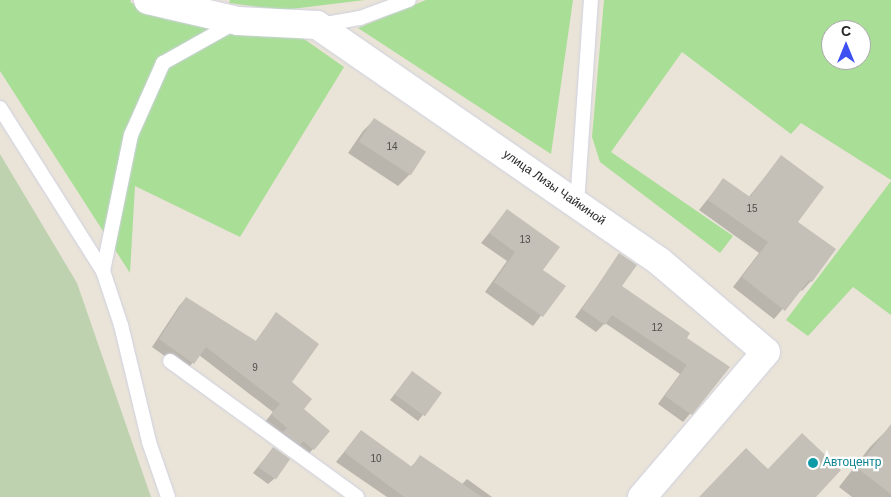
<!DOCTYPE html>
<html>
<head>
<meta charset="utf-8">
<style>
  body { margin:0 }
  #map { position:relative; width:891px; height:497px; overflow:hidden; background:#e9e3d8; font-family:Arial,sans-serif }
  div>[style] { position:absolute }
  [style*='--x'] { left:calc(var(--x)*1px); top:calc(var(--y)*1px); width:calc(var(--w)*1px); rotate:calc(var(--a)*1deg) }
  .green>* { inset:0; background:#a9de96 }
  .cemetery>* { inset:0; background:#bed2b0 }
  .shadow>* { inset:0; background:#0003 }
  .building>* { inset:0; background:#c4c0b8; transform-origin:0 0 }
  .roads { filter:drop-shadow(0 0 1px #ced0e0) drop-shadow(0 0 1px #ced0e0) }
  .lane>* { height:14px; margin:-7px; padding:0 7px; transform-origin:7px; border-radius:7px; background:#fff }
  .street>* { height:28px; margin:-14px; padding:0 14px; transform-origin:14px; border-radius:14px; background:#fff }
  .dots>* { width:14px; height:14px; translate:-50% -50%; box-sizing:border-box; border:2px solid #fff; border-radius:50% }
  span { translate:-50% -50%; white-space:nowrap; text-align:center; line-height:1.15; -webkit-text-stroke:4.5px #fff; paint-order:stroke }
  .number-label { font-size:10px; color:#4e4d4b }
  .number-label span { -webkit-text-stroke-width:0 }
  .street-label { font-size:12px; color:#272727 }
  .culture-label { font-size:12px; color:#0d838f }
  .left { translate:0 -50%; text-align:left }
  .north { position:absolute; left:821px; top:20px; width:50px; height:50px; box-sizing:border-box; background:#fff; border:1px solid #a9a9a9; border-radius:50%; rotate:0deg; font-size:14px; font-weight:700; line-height:20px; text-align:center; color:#272727 }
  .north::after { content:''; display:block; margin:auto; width:18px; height:22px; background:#3d50f1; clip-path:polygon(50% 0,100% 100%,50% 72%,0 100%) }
</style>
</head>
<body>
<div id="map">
  <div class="green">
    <i style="clip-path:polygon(0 0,131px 0,130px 2px,165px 19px,240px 34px,297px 34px,344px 67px,240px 237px,135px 186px,130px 273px,0 71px)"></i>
    <i style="clip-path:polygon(230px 0,365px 0,283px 10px,229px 3px)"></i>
    <i style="clip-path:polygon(426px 0,573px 0,551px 154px,358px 28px)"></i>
    <i style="clip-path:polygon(evenodd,604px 0,891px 0,891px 180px,801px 123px,791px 134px,682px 52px,611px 152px,733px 236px,720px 253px,600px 162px,592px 137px,604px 0,831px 30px,861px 30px,861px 60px,831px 60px,831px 30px)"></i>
    <i style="clip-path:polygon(891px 181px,891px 315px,853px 287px,808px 336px,786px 320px)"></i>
  </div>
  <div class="cemetery">
    <i style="clip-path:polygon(0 154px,77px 283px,151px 497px,0 497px)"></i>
  </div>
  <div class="shadow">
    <i style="clip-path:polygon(374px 120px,424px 152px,409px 175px,398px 186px,348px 153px,363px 131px)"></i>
    <i style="clip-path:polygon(781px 157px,811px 281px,802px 291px,800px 289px,774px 319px,733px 287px,759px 253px,699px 210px,723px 180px,748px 198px)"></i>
    <i style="clip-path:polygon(507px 211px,541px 270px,564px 286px,533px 326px,485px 292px,507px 261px,481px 243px)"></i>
    <i style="clip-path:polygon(620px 255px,620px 287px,685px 338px,728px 368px,683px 422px,658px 404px,680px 374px,605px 323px,596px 332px,575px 317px)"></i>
    <i style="clip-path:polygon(186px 298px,255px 342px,276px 314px,290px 382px,302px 409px,313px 449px,306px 457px,264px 423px,273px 412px,199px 355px,186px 371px,152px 347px,179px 306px)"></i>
    <i style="clip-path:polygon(407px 378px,440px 393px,418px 421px,390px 400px)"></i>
    <i style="clip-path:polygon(889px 428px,891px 429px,891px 497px,852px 497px,839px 487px,870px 447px)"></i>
    <i style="clip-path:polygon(361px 431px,410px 468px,420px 457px,461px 485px,467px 479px,492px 497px,387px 497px,336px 462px)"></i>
    <i style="clip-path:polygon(273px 448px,274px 479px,268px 484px,253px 473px)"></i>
  </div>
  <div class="building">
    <i style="left:374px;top:118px;width:62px;height:28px;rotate:33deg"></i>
    <i style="clip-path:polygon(781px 155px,824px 187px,798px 222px,836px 249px,812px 282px,809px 280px,785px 311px,742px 277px,768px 242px,708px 200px,723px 178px,750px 197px)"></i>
    <i style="clip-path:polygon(507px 209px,560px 247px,543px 270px,566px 286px,543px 317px,494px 282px,515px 252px,489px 233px)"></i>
    <i style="clip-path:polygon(619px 253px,637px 265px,622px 286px,690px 333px,687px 338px,730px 367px,692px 415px,665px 396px,687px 365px,612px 315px,605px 325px,582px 309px)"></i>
    <i style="clip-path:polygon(186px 297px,256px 341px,276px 312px,319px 344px,292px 382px,312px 399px,304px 409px,330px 431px,314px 450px,303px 441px,300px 445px,283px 432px,287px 428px,271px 414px,280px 404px,206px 347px,194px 364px,159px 339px)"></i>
    <i style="left:412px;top:371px;width:37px;height:29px;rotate:36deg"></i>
    <i style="clip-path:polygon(891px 424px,891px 494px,857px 468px)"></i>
    <i style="clip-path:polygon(361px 430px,412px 467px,420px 455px,482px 497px,404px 497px,344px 452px)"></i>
    <i style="clip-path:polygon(802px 433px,841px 470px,816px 497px,699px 497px,746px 448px,768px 469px)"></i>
    <i style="left:273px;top:447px;width:21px;height:25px;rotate:35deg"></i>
  </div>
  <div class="roads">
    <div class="lane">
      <i style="--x:320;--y:25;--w:41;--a:-9.9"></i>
      <i style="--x:360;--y:18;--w:52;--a:-20.2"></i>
      <i style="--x:0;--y:108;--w:193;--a:57.7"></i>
      <i style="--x:103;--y:271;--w:57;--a:71.6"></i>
      <i style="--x:121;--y:325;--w:120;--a:76.5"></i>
      <i style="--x:149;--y:442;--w:58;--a:70.9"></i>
      <i style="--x:577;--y:204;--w:204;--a:-86.1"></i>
      <i style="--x:103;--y:271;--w:139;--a:-78.4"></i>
      <i style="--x:131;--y:135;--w:79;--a:-66"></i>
      <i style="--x:163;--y:63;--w:84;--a:-29.3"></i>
      <i style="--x:170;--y:361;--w:231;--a:36"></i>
    </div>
    <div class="street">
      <i style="--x:148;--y:0;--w:92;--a:13.1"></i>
      <i style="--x:238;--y:21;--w:79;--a:2.9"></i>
      <i style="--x:317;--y:25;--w:416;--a:34.6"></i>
      <i style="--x:659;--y:261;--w:140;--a:40.4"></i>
      <i style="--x:766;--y:352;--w:191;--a:130.5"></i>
    </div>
  </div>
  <div class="dots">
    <i style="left:813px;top:463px;background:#0f9aa8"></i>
  </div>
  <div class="number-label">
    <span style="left:392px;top:147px">14</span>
    <span style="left:752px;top:209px">15</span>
    <span style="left:525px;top:240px">13</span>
    <span style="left:657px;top:328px">12</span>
    <span style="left:255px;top:368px">9</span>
    <span style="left:376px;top:459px">10</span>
  </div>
  <div class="street-label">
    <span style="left:554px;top:188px;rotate:35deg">улица Лизы Чайкиной</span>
  </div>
  <div class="culture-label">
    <span class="left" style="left:823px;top:463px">Автоцентр</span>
  </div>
  <div class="north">С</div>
</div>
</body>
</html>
